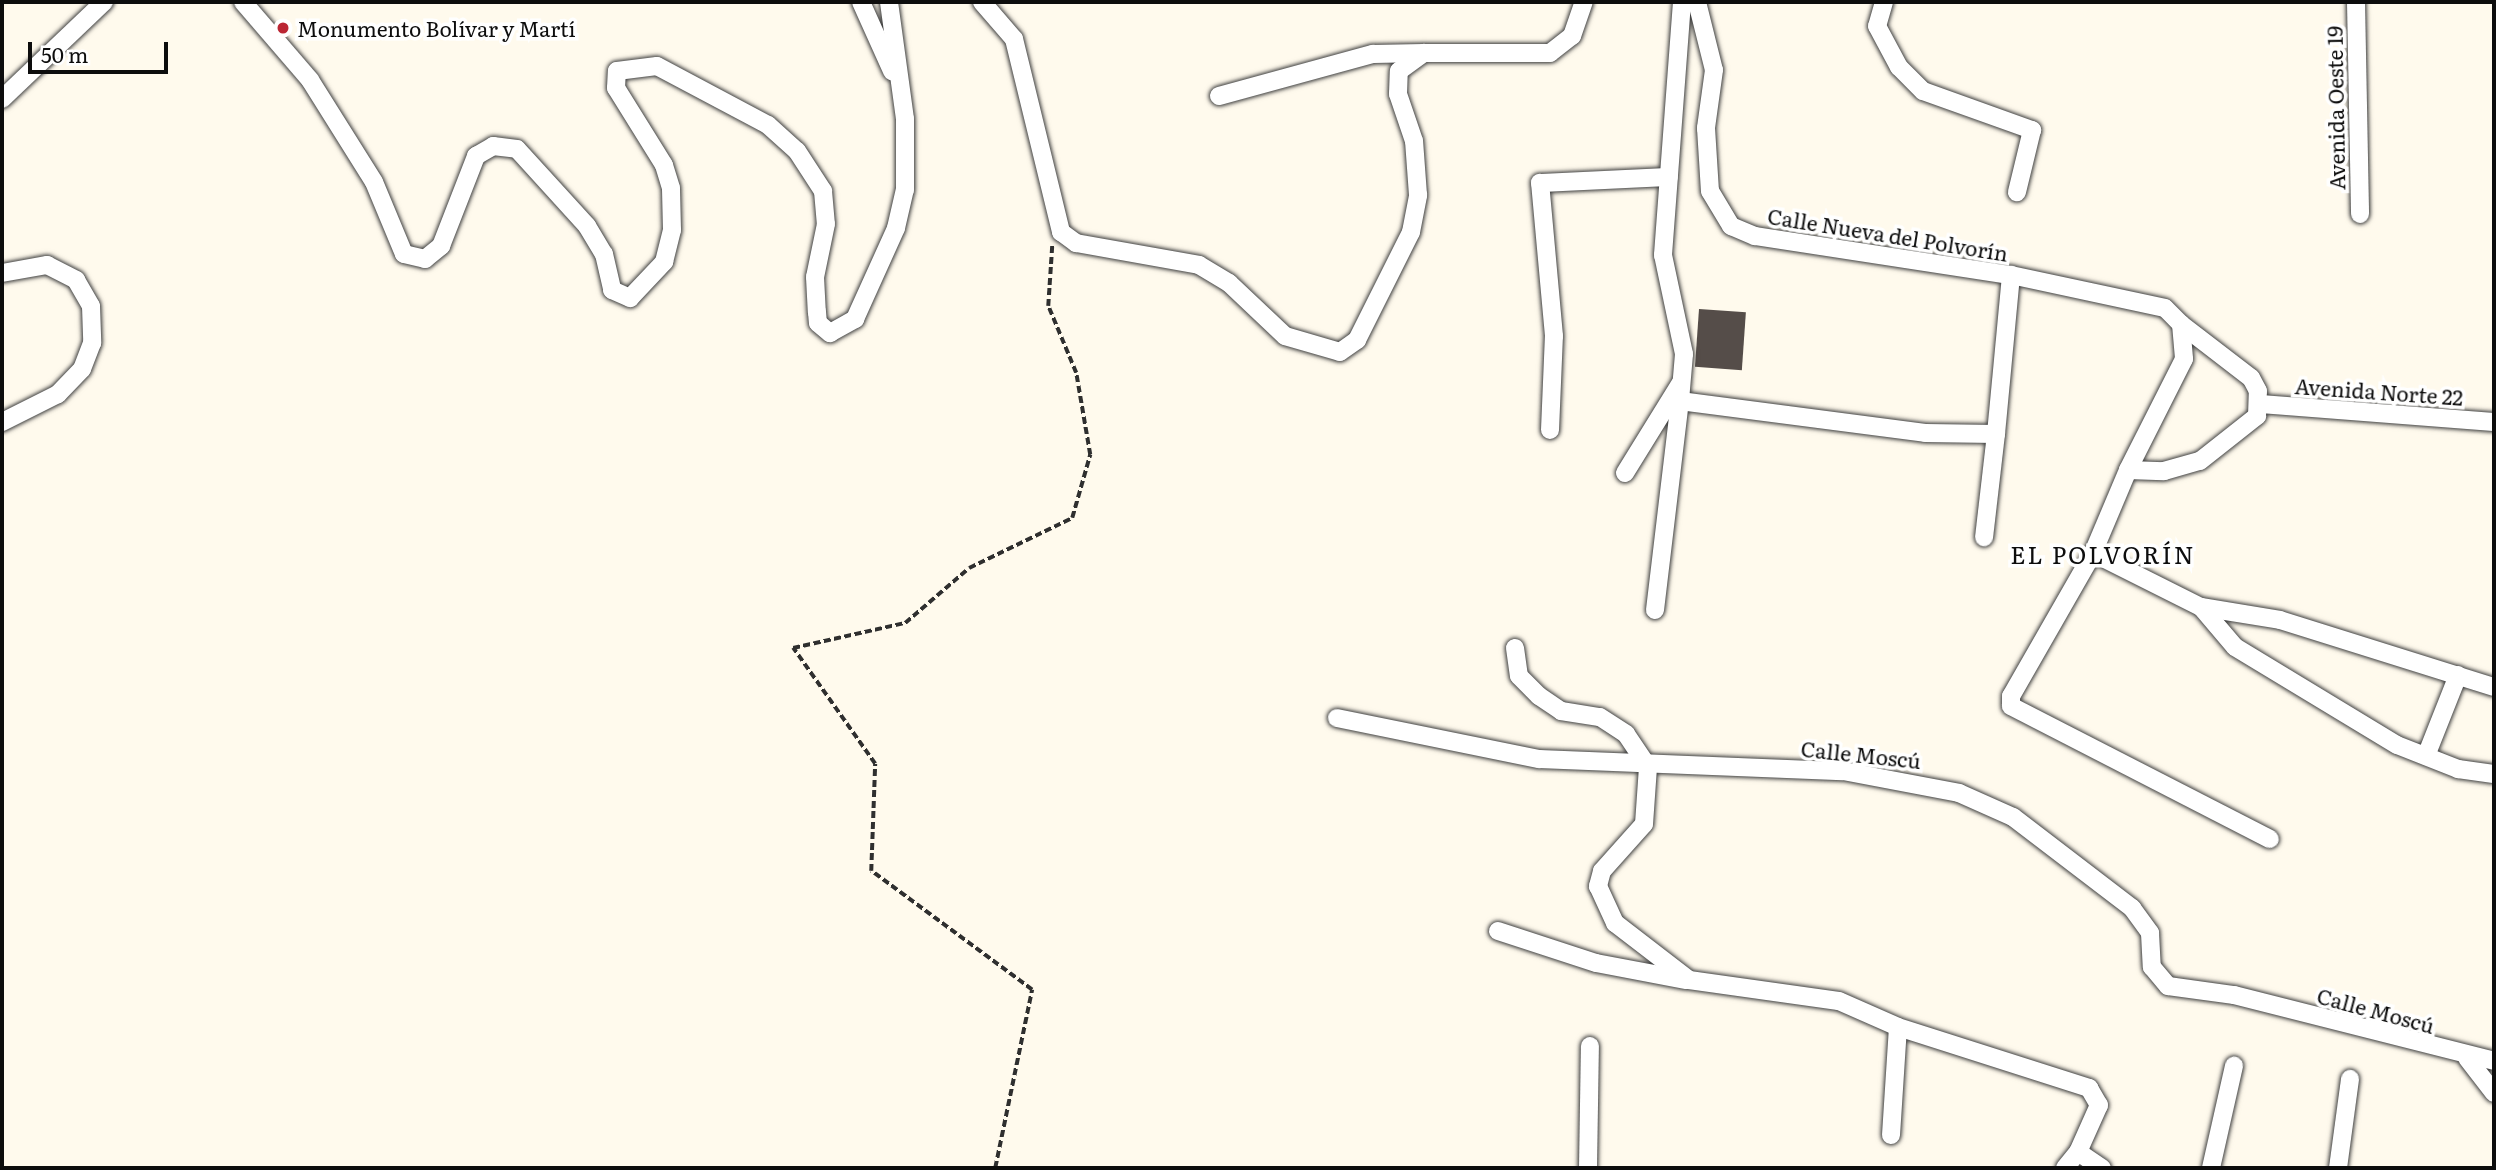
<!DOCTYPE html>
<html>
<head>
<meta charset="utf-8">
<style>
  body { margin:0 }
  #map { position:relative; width:2496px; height:1170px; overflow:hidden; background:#fffaed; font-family:Literata,serif }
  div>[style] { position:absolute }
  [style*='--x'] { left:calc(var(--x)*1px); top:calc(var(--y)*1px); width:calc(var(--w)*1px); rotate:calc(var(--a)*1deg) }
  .building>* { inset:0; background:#554d49; transform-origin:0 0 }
  .path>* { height:3.5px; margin-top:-1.75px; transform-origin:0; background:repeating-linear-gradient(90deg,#2f2f2f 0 7px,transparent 0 10.5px) }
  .roads { filter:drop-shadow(0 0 2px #404040) drop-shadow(0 0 2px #404040) }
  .minor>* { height:18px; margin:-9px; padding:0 9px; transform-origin:9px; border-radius:9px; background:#fff }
  .dots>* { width:19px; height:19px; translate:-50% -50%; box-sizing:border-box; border:4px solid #fff; border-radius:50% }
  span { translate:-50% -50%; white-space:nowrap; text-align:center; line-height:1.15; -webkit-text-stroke:7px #fff; paint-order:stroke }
  .poi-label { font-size:21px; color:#0d0d0d }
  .left { translate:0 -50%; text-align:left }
  .street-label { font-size:21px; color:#0d0d0d }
  .quarter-label { font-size:24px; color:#0d0d0d; letter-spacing:2px }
  .frame { position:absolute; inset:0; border:4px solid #0d0d0d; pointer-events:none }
  .scale { position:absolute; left:28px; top:42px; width:140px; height:32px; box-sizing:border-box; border:4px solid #0d0d0d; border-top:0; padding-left:9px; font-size:21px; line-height:24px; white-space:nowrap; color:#0d0d0d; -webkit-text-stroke:5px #fff; paint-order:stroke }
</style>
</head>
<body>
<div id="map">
  <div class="building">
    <i style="left:1699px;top:309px;width:47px;height:58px;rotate:4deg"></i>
  </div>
  <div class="path">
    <i style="--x:995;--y:1168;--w:182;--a:-78.3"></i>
    <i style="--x:1032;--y:990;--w:200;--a:-143.5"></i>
    <i style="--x:871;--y:871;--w:107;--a:-87.9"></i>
    <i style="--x:875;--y:764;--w:142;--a:-125.3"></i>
    <i style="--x:793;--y:648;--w:115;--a:-12.6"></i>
    <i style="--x:905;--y:623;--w:84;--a:-40.7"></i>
    <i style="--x:969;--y:568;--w:114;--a:-25.9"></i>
    <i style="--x:1072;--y:518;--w:66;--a:-74.1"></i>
    <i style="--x:1090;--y:455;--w:83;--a:-99.7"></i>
    <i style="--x:1076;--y:373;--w:73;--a:-112.7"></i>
    <i style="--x:1048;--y:306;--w:60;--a:-86.2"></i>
  </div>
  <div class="roads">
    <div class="minor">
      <i style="--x:243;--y:2;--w:103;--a:49.3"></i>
      <i style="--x:310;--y:80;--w:120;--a:57.9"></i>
      <i style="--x:374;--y:182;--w:78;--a:67.4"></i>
      <i style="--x:404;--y:254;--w:22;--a:13"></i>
      <i style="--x:425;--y:259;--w:21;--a:-39"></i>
      <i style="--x:441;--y:246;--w:97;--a:-68.7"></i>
      <i style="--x:476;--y:156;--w:20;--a:-30"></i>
      <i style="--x:493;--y:146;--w:24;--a:7"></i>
      <i style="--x:517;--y:149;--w:104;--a:47.7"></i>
      <i style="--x:587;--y:226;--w:33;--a:59"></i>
      <i style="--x:604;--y:254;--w:37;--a:77"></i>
      <i style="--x:612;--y:290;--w:20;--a:24"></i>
      <i style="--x:630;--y:298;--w:50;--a:-46.6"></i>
      <i style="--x:664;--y:262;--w:33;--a:-76"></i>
      <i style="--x:672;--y:230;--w:42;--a:-91.4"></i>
      <i style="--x:671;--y:188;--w:24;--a:-107"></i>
      <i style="--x:664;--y:165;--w:91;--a:-121.9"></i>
      <i style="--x:616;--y:88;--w:17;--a:-87"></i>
      <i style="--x:617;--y:71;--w:40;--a:-7.1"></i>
      <i style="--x:657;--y:66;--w:126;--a:28"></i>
      <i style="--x:768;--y:125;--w:39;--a:42"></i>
      <i style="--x:797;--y:151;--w:48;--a:57"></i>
      <i style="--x:823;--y:191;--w:33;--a:85"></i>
      <i style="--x:826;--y:224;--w:54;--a:101.7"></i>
      <i style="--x:815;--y:277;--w:35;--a:87"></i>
      <i style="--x:817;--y:312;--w:11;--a:85"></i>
      <i style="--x:818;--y:323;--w:16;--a:40"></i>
      <i style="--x:830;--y:333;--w:29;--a:-29"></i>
      <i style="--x:855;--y:319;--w:100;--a:-65.7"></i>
      <i style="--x:896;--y:228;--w:39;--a:-77"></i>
      <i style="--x:905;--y:190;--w:71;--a:-90"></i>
      <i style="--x:905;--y:119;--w:118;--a:-97.8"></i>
      <i style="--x:861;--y:2;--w:76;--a:65.8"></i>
      <i style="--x:982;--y:2;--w:49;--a:49.1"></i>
      <i style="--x:1014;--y:39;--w:199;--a:76.3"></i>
      <i style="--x:1061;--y:232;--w:19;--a:36"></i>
      <i style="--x:1076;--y:243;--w:125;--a:10.1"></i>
      <i style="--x:1199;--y:265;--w:35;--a:31"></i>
      <i style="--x:1229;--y:283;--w:77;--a:43.4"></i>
      <i style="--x:1285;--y:336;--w:57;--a:16.2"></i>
      <i style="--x:1340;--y:352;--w:21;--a:-35"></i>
      <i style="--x:1357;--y:340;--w:121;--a:-63.4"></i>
      <i style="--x:1411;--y:232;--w:38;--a:-79"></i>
      <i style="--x:1418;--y:195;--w:54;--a:-94.2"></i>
      <i style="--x:1414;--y:141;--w:50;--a:-108.8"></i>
      <i style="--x:1398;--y:94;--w:23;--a:-88"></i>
      <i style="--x:1399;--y:71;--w:31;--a:-36"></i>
      <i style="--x:1424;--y:53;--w:126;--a:0"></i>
      <i style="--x:1550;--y:53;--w:28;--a:-38"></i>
      <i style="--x:1572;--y:36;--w:36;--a:-71"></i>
      <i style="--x:1682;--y:2;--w:254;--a:94.3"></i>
      <i style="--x:1663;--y:255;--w:101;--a:78"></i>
      <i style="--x:1684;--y:354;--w:47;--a:94.9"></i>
      <i style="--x:1680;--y:401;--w:247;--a:7.4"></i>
      <i style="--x:1925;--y:433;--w:71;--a:0.8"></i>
      <i style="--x:1996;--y:434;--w:104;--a:96.6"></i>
      <i style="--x:1697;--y:2;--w:70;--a:76"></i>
      <i style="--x:1714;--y:70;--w:59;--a:97.9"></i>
      <i style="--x:1706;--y:128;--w:63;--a:86.4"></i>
      <i style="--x:1710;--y:191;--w:41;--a:59"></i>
      <i style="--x:1731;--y:226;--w:26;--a:23"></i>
      <i style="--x:1755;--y:236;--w:259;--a:8.7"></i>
      <i style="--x:2011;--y:275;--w:157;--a:12.1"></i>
      <i style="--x:2165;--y:308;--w:23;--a:45"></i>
      <i style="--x:1884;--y:2;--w:25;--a:106"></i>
      <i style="--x:1877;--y:26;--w:47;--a:61.8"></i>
      <i style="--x:1899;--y:67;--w:34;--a:45"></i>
      <i style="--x:1923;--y:91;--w:116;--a:19.7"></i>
      <i style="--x:2032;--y:130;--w:64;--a:103.6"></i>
      <i style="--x:2356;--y:2;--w:212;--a:88.9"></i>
      <i style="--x:1219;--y:96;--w:160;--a:-15.3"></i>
      <i style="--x:1373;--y:54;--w:51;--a:-1.1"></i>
      <i style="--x:2;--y:99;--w:141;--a:-43.6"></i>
      <i style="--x:2;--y:273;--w:46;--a:-10.1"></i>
      <i style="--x:47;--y:265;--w:33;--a:27"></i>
      <i style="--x:76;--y:280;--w:30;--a:60"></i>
      <i style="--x:91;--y:306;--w:37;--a:88"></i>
      <i style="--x:92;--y:343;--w:28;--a:111"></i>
      <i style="--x:82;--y:369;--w:35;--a:134"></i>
      <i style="--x:58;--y:394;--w:63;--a:153.4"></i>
      <i style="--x:2260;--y:404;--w:235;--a:4.4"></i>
      <i style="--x:1550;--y:430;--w:94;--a:-87.6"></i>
      <i style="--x:1554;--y:336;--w:154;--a:-95.2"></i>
      <i style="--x:1540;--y:183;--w:129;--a:-2.7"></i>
      <i style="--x:1996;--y:434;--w:160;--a:-84.6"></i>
      <i style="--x:2128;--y:470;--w:36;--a:2"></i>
      <i style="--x:2164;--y:471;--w:37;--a:-16"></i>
      <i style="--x:2200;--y:461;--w:73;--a:-38.3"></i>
      <i style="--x:2257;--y:416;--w:25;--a:-88"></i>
      <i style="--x:2258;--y:391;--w:15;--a:-118"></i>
      <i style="--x:2251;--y:378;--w:88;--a:-142.4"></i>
      <i style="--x:2181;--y:324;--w:35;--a:85"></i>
      <i style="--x:2184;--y:359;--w:124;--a:116.8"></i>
      <i style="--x:2128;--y:470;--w:90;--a:112.9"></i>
      <i style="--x:2093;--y:553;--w:165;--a:119.8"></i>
      <i style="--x:2011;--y:696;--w:10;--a:90"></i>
      <i style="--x:2011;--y:706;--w:291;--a:27.2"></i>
      <i style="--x:1625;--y:473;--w:105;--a:-58.3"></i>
      <i style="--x:2093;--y:553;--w:121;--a:26.6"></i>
      <i style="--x:2201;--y:607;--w:80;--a:9.3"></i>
      <i style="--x:2280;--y:620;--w:224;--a:17.4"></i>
      <i style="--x:2201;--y:607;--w:52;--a:49.6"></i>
      <i style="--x:2235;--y:647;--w:189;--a:31.2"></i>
      <i style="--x:2397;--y:745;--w:66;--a:21.5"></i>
      <i style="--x:2458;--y:769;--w:36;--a:8"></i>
      <i style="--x:1655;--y:610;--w:210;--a:-83.2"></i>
      <i style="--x:1515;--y:648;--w:28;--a:82"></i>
      <i style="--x:1519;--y:676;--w:28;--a:45"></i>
      <i style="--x:1539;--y:696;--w:27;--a:34"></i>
      <i style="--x:1561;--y:711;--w:39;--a:9"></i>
      <i style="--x:1600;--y:717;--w:31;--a:33"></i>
      <i style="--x:1626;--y:734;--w:40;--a:56"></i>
      <i style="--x:1648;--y:767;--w:57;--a:94"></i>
      <i style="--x:1644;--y:824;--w:63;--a:131.8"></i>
      <i style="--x:1602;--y:871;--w:16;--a:105"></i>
      <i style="--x:1598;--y:886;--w:41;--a:65.3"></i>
      <i style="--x:1615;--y:923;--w:93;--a:37.6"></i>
      <i style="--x:1689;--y:980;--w:151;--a:8"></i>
      <i style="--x:1839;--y:1001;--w:64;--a:23.8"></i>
      <i style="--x:1898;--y:1027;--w:201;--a:17.7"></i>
      <i style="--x:2089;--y:1088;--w:20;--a:60"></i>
      <i style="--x:2099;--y:1105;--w:51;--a:114.1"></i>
      <i style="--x:1337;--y:718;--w:206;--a:11.5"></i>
      <i style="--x:1539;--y:759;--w:304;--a:2.3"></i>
      <i style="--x:1843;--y:771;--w:118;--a:10.7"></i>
      <i style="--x:1959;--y:793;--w:59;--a:24"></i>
      <i style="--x:2013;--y:817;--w:150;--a:37.4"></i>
      <i style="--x:2132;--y:908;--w:31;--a:54"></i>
      <i style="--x:2150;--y:933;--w:34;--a:87"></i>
      <i style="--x:2152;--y:967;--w:25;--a:50"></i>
      <i style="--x:2168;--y:986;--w:67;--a:7.8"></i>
      <i style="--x:2234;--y:995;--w:268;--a:14.2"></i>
      <i style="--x:2426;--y:756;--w:87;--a:-68.4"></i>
      <i style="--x:1498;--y:931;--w:103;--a:18.1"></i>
      <i style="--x:1596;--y:963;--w:92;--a:10.7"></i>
      <i style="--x:2467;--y:1058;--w:44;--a:52.4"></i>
      <i style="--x:1891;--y:1135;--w:108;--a:-86.3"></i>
      <i style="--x:1588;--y:1168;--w:122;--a:-89.1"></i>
      <i style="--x:2065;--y:1168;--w:21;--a:-51"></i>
      <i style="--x:2078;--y:1152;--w:29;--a:34"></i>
      <i style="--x:2211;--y:1168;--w:105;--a:-77.3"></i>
      <i style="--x:2338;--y:1168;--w:90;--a:-82.3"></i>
    </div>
  </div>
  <div class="dots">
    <i style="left:283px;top:28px;background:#bb2634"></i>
  </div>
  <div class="poi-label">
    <span class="left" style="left:297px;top:28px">Monumento Bolívar y Martí</span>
  </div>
  <div class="street-label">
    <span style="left:2335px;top:108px;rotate:-91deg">Avenida Oeste 19</span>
    <span style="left:1888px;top:234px;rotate:9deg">Calle Nueva del Polvorín</span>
    <span style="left:2379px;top:391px;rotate:4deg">Avenida Norte 22</span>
    <span style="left:1861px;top:754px;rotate:6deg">Calle Moscú</span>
    <span style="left:2376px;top:1010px;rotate:15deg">Calle Moscú</span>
  </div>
  <div class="quarter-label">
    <span style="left:2103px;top:554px">EL POLVORÍN</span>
  </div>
  <div class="frame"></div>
  <div class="scale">50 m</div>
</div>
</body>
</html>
